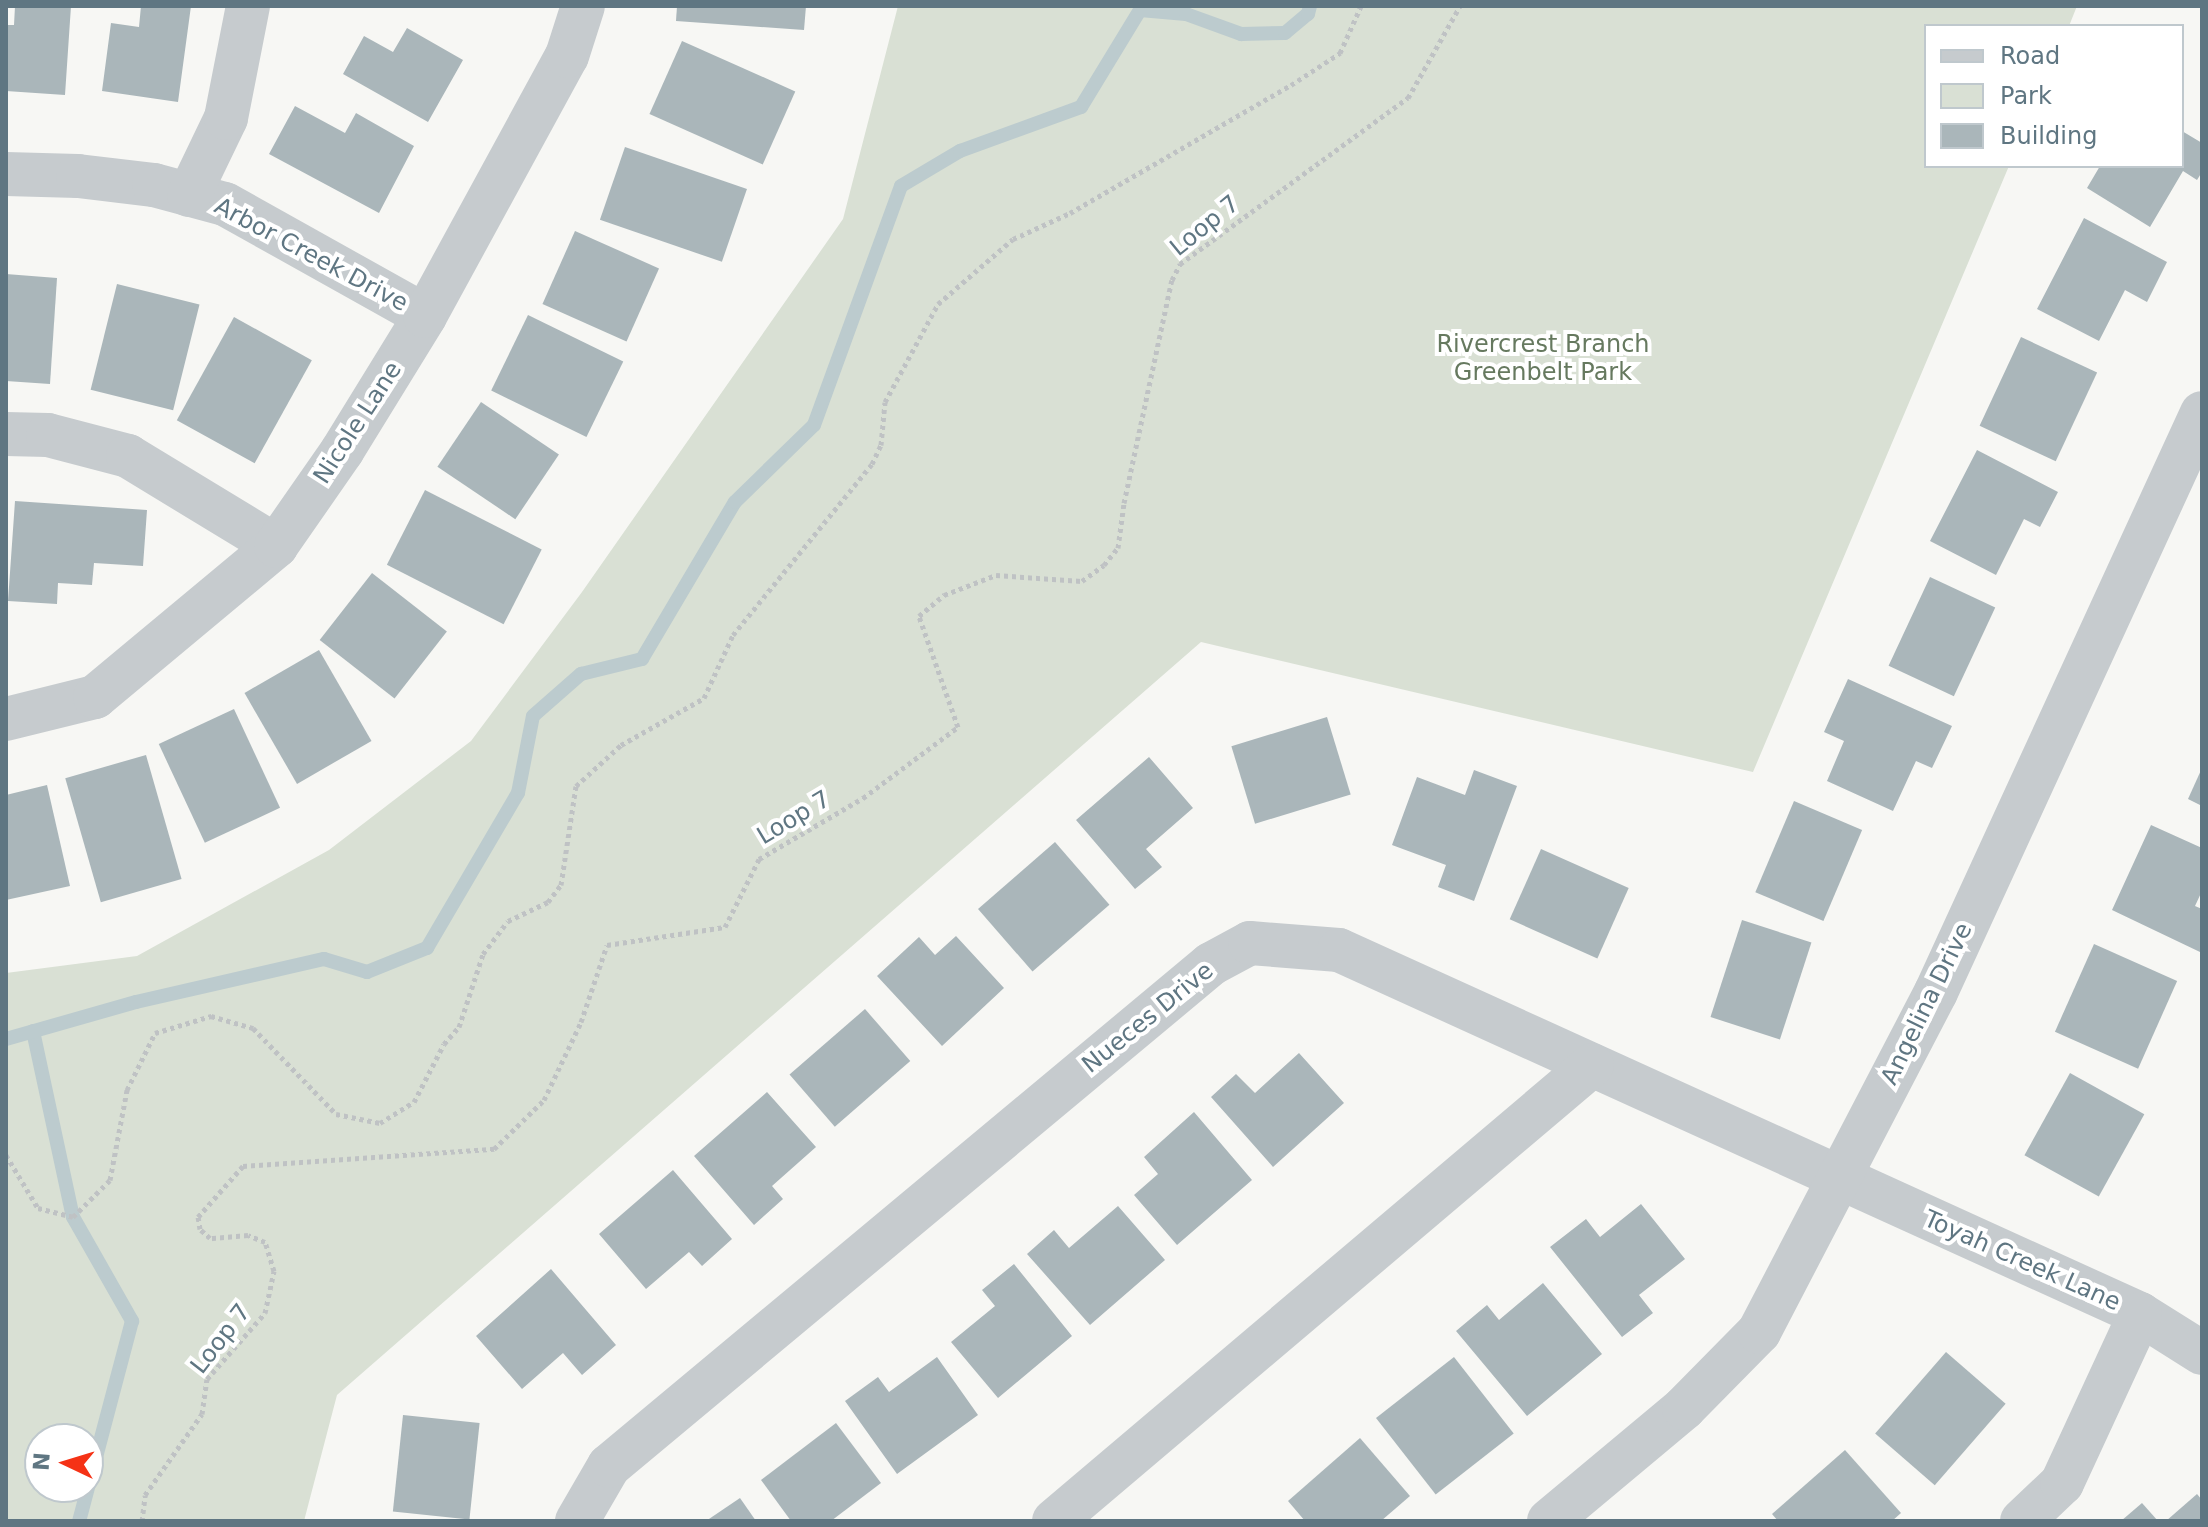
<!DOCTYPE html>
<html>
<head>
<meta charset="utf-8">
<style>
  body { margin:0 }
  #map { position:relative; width:2208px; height:1527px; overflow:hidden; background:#f7f7f4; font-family:"DejaVu Sans",sans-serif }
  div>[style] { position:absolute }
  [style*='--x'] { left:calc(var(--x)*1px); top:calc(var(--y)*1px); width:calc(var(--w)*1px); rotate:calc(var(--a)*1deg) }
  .green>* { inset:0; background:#d9e0d4 }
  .stream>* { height:14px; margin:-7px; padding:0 7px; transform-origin:7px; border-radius:7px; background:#bccbce }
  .building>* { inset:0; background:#aab6ba; transform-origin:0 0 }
  .path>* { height:5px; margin-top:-2.5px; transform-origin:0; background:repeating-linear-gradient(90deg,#bfc2c4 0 4px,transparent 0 8px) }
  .minor>* { height:44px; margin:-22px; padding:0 22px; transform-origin:22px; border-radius:22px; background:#c6cbce }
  span { translate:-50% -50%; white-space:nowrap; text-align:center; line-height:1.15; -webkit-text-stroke:8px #fff; paint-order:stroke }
  .street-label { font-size:24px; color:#5f7682 }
  .park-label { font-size:24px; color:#66795f }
  .frame { position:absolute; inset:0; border:8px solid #5f7682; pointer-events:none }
  .legend { position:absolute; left:1924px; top:24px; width:260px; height:144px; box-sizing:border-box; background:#fff; border:2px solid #bfc8cd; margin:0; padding:10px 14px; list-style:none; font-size:24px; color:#5f7682 }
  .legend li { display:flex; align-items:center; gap:16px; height:40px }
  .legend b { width:40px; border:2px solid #bfc8cd }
  .north { position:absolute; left:24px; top:1423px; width:80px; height:80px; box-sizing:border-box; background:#fff; border:2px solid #bfc8cd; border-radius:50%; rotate:274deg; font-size:22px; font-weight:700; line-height:32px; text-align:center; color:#5f7682 }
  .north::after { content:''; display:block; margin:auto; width:28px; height:36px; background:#f53216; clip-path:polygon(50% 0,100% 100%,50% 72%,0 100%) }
</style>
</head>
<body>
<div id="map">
  <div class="green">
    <i style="clip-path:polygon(evenodd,898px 6px,2077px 6px,2069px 26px,1926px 26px,1926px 166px,2009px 166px,1753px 772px,1201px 642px,337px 1395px,304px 1521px,6px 1521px,6px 973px,137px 956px,329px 850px,471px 741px,582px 592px,843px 219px,898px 6px,40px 1439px,88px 1439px,88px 1487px,40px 1487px,40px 1439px)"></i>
  </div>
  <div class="stream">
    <i style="--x:33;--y:1031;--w:190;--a:77.9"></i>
    <i style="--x:73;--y:1217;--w:120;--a:60.4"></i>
    <i style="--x:132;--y:1321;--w:207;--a:104.8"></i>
    <i style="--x:6;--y:1039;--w:135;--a:-15.9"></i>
    <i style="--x:136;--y:1002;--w:193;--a:-12.9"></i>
    <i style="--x:324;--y:959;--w:45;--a:16.8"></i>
    <i style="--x:367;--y:972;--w:65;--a:-21.8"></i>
    <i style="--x:427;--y:948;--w:180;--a:-59.6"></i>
    <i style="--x:518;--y:793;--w:78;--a:-79"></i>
    <i style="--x:533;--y:716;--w:64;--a:-41.2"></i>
    <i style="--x:581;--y:674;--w:63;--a:-13.8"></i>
    <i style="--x:642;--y:659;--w:182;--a:-59.4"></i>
    <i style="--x:735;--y:502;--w:110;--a:-44.3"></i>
    <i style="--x:814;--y:425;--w:254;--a:-70"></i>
    <i style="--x:901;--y:186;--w:69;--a:-30.7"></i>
    <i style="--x:960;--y:151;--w:129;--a:-20"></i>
    <i style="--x:1081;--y:107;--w:114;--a:-58.7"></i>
    <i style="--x:1140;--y:10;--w:46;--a:5"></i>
    <i style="--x:1186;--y:14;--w:59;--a:20"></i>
    <i style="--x:1241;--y:34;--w:44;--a:-1.3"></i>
    <i style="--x:1285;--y:33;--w:30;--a:-40"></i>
    <i style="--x:1308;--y:14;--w:8;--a:-76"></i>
  </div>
  <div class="building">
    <i style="clip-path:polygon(15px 6px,71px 6px,65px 95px,6px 91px,6px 25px,14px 25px)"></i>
    <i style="clip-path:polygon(141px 6px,191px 6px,178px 102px,102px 91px,111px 23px,139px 27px)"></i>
    <i style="clip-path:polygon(677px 6px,806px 6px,804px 30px,676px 21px)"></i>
    <i style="clip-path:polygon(407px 28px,463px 60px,428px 122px,343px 74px,364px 36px,393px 52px)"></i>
    <i style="left:682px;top:41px;width:124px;height:80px;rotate:24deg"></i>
    <i style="clip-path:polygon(295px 106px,345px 133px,356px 113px,414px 146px,379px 213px,269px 154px)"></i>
    <i style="clip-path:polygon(2182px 131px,2202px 143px,2202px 172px,2197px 180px,2183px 171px,2150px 227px,2087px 188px,2100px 166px,2182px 166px)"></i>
    <i style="left:625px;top:147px;width:129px;height:77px;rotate:19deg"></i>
    <i style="clip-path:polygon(2084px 218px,2167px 262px,2147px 302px,2125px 290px,2099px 341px,2037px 309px)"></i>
    <i style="left:575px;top:231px;width:92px;height:80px;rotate:24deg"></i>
    <i style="clip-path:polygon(6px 274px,57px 278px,50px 384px,6px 381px)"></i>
    <i style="left:117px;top:284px;width:85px;height:109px;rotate:14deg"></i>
    <i style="left:528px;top:315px;width:106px;height:84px;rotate:26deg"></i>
    <i style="left:234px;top:317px;width:89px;height:118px;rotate:29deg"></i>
    <i style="left:2021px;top:337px;width:84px;height:98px;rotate:25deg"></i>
    <i style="left:481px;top:402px;width:94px;height:78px;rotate:34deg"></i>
    <i style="clip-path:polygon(1977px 450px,2058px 492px,2040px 527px,2024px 519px,1996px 575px,1930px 541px)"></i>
    <i style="left:425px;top:490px;width:131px;height:84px;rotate:27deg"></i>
    <i style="clip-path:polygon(15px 501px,147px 510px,143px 566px,94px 563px,92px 585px,58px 583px,57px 604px,8px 601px)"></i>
    <i style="left:372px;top:573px;width:95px;height:85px;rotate:38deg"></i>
    <i style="left:1930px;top:577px;width:72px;height:98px;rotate:25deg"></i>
    <i style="left:319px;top:650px;width:105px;height:86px;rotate:60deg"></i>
    <i style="clip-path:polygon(1848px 679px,1952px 726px,1932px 768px,1916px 761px,1893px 811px,1827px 781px,1844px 741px,1824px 732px)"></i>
    <i style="left:234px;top:709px;width:109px;height:83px;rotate:65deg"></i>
    <i style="left:1327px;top:717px;width:81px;height:100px;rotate:73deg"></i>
    <i style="left:146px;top:755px;width:129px;height:84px;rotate:74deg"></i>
    <i style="clip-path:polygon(1149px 757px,1193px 808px,1146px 849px,1162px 867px,1135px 889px,1076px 820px)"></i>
    <i style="clip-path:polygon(2202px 768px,2202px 806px,2188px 799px)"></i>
    <i style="clip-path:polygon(1474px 770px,1517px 786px,1474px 901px,1438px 887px,1446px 865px,1392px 845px,1417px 777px,1465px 795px)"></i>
    <i style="clip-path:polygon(47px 785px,70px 886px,6px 900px,6px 795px)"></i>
    <i style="left:1794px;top:801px;width:74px;height:99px;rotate:23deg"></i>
    <i style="clip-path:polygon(2151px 825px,2202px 848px,2202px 891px,2195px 906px,2202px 909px,2200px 952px,2112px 910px)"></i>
    <i style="left:1055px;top:842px;width:83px;height:102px;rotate:49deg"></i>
    <i style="left:1541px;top:849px;width:96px;height:77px;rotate:24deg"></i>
    <i style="left:1742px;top:920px;width:73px;height:102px;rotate:18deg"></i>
    <i style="clip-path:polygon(956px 936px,1004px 988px,942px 1046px,877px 976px,919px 937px,935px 955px)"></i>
    <i style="left:2094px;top:944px;width:91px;height:96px;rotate:24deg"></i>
    <i style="left:865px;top:1009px;width:69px;height:100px;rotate:49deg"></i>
    <i style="clip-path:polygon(1299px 1053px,1344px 1103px,1273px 1167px,1211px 1097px,1236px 1074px,1255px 1093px)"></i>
    <i style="left:2070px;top:1073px;width:85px;height:94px;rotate:29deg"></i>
    <i style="clip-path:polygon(767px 1092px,816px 1147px,772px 1186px,783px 1199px,754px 1225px,694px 1156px)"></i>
    <i style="clip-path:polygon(1194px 1112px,1252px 1180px,1177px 1245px,1134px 1195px,1158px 1174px,1144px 1157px)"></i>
    <i style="clip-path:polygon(673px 1170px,732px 1239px,702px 1266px,689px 1252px,646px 1289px,599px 1234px)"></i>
    <i style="clip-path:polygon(1641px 1204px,1685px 1259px,1639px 1295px,1653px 1313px,1622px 1337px,1550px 1247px,1586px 1219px,1600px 1237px)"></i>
    <i style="clip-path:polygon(1118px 1206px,1165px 1260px,1090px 1325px,1027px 1254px,1054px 1230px,1069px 1248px)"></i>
    <i style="clip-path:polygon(1014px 1264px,1072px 1336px,998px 1398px,951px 1342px,995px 1306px,982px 1290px)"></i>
    <i style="clip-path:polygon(551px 1269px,616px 1345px,582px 1375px,563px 1353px,522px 1389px,476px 1336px)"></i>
    <i style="clip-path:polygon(1543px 1283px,1602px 1354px,1527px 1416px,1456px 1331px,1487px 1305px,1499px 1320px)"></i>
    <i style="left:1946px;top:1352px;width:79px;height:108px;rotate:41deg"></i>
    <i style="clip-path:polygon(937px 1357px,978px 1415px,897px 1474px,845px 1401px,878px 1377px,889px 1392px)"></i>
    <i style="left:1454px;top:1357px;width:97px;height:99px;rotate:52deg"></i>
    <i style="left:403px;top:1415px;width:77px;height:97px;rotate:6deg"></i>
    <i style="clip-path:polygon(836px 1423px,881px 1483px,831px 1521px,791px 1521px,761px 1480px)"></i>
    <i style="clip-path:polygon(1360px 1438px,1410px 1496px,1381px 1521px,1305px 1521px,1288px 1501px)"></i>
    <i style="clip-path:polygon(1845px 1450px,1901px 1513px,1892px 1521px,1778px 1521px,1772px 1514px)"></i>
    <i style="clip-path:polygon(2197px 1494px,2202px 1500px,2202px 1521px,2166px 1521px)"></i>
    <i style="clip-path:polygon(740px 1498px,756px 1521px,706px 1521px)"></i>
    <i style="clip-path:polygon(2142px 1503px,2158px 1521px,2121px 1521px)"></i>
  </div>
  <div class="path">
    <i style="--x:6;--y:1155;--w:62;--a:58.9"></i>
    <i style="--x:38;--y:1208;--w:36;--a:14"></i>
    <i style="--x:73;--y:1217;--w:52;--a:-45"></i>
    <i style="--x:110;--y:1180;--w:92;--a:-79.3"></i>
    <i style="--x:127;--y:1090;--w:64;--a:-63.8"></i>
    <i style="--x:155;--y:1033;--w:59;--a:-16.9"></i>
    <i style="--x:211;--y:1016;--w:44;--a:15.9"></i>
    <i style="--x:253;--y:1028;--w:120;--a:46"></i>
    <i style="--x:336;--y:1114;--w:45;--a:11.6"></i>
    <i style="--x:380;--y:1123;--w:40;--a:-32"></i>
    <i style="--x:414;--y:1102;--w:65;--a:-62.7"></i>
    <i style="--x:444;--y:1044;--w:23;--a:-49"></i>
    <i style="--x:459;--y:1027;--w:77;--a:-71.8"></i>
    <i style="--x:483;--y:954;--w:41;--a:-52.9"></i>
    <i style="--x:508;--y:921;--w:44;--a:-25.4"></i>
    <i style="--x:548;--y:902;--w:21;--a:-53"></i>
    <i style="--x:561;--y:885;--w:100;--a:-81.4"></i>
    <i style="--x:576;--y:786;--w:61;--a:-42.3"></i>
    <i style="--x:621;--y:745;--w:95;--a:-29.5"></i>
    <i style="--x:704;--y:698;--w:69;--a:-65.3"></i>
    <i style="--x:733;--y:635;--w:220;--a:-50.9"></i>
    <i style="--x:872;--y:464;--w:21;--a:-65"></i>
    <i style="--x:881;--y:445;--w:43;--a:-84.7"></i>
    <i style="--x:885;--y:402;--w:111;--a:-61.6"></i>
    <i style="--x:938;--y:304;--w:99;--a:-40.9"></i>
    <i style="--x:1013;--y:239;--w:63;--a:-24.5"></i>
    <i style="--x:1070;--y:213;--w:255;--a:-30.1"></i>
    <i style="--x:1291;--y:85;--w:59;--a:-33.1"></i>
    <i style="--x:1340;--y:53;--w:51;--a:-65.9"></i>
    <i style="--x:142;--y:1521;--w:26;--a:-83"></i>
    <i style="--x:145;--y:1495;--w:99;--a:-54.9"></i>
    <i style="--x:202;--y:1414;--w:35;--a:-82"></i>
    <i style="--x:207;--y:1379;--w:88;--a:-48.7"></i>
    <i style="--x:265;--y:1313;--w:43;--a:-77.9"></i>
    <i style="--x:274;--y:1271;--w:30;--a:-107"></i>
    <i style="--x:265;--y:1242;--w:18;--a:-158"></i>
    <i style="--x:248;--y:1235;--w:38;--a:175"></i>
    <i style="--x:210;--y:1238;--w:13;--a:-138"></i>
    <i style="--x:200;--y:1229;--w:12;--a:-99"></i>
    <i style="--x:198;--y:1217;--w:68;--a:-48.6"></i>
    <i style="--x:243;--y:1166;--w:252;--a:-3.9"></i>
    <i style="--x:494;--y:1149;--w:70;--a:-44.4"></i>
    <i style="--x:544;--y:1100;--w:86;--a:-64.6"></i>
    <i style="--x:581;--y:1022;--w:81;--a:-71.3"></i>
    <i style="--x:607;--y:945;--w:119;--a:-8.7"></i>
    <i style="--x:725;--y:927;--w:76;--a:-63.4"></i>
    <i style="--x:759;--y:859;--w:121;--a:-30.4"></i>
    <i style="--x:863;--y:798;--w:119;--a:-36.8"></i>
    <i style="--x:958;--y:727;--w:118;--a:-109.4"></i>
    <i style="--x:919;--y:616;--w:33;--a:-40"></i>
    <i style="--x:944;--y:595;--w:56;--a:-21"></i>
    <i style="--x:996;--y:575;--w:86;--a:4"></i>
    <i style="--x:1082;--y:581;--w:27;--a:-36"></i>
    <i style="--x:1104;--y:565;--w:22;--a:-51"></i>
    <i style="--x:1118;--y:548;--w:45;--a:-82.4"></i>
    <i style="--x:1124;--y:503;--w:228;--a:-77.9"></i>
    <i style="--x:1172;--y:280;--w:18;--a:-63"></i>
    <i style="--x:1180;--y:264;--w:282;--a:-36.1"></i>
    <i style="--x:1408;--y:98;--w:106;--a:-60.5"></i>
  </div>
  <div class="minor">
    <i style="--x:6;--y:174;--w:72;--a:1.6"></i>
    <i style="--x:78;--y:176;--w:77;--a:6.8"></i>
    <i style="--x:154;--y:185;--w:73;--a:15"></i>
    <i style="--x:225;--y:204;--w:229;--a:29.2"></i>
    <i style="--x:189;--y:195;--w:85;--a:-64.3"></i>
    <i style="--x:226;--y:118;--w:114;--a:-78.9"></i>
    <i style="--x:6;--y:434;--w:42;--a:1.4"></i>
    <i style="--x:48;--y:435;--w:83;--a:14.7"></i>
    <i style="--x:128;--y:456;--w:173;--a:31.3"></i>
    <i style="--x:6;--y:719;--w:92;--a:-13.9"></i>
    <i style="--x:95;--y:697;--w:236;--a:-39.8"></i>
    <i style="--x:276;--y:546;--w:116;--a:-55.2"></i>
    <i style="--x:342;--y:451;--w:158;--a:-58.4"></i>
    <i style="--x:425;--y:316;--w:296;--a:-61.4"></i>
    <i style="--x:567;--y:56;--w:52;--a:-72.3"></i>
    <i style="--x:577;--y:1521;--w:64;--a:-59.8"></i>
    <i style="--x:609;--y:1466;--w:784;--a:-39.82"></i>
    <i style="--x:1211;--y:964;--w:44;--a:-28.3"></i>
    <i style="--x:1250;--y:943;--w:89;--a:4.5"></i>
    <i style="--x:1339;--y:950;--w:880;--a:24.44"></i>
    <i style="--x:2140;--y:1314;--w:73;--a:32.2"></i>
    <i style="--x:1054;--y:1521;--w:705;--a:-40.28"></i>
    <i style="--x:1549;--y:1521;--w:176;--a:-39.9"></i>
    <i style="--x:1684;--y:1408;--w:107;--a:-45.4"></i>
    <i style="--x:1759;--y:1332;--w:383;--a:-62.5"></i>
    <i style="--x:1936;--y:992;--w:637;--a:-65.33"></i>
    <i style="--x:2022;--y:1521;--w:55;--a:-43.5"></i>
    <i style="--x:2062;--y:1483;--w:186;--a:-65.2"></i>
  </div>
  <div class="street-label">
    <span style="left:1205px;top:226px;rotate:-39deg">Loop 7</span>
    <span style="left:311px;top:255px;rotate:28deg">Arbor Creek Drive</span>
    <span style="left:358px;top:423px;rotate:-57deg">Nicole Lane</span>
    <span style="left:794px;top:818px;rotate:-31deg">Loop 7</span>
    <span style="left:1927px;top:1004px;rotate:-64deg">Angelina Drive</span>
    <span style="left:1148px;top:1018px;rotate:-39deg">Nueces Drive</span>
    <span style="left:2022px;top:1261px;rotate:24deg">Toyah Creek Lane</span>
    <span style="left:221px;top:1339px;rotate:-52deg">Loop 7</span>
  </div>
  <div class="park-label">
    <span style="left:1543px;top:359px">Rivercrest Branch<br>Greenbelt Park</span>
  </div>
  <div class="frame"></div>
  <ul class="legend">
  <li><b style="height:10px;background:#c6cbce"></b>Road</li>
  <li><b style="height:22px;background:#d9e0d4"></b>Park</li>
  <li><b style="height:22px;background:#aab6ba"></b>Building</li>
  </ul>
  <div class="north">N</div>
</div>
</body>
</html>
